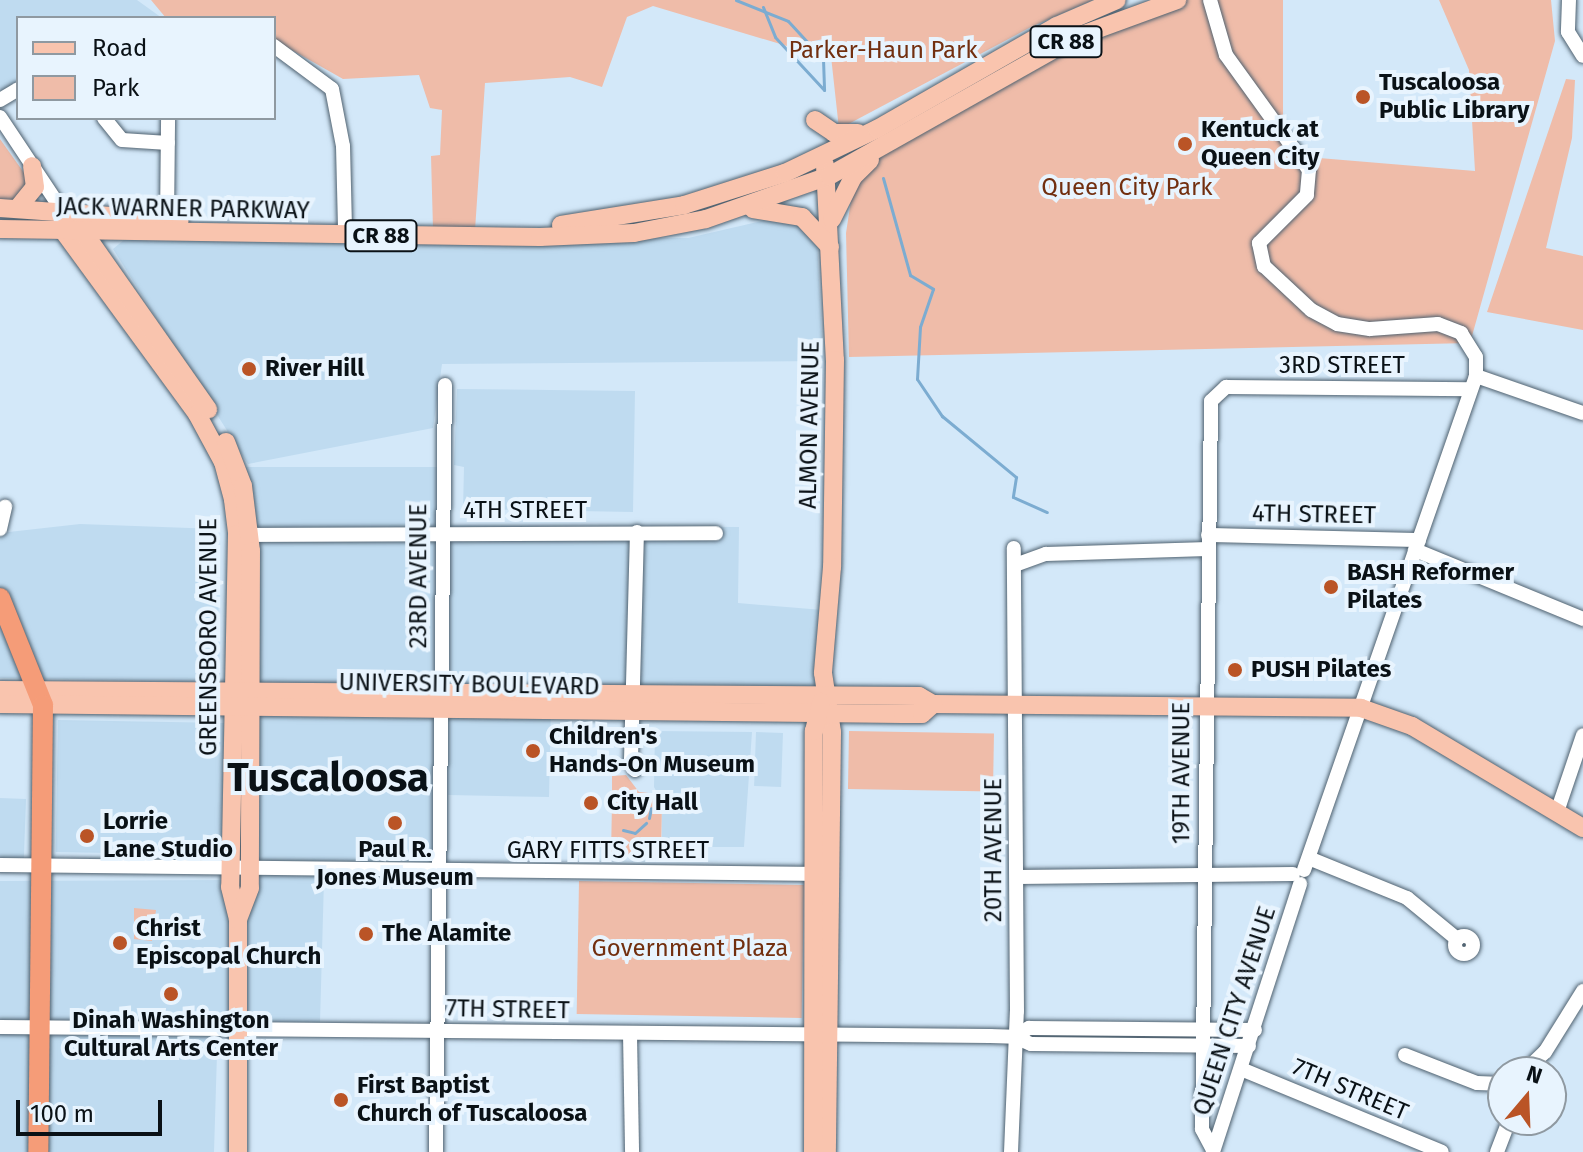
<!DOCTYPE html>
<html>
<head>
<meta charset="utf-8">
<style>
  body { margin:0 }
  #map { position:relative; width:1583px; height:1152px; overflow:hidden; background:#d3e8f9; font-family:"Fira Sans",sans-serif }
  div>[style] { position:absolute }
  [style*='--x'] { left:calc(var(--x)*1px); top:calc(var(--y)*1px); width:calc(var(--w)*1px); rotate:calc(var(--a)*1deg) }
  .built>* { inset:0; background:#bfdbf0; transform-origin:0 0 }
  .green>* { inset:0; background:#efbca9; transform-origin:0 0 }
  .stream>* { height:3px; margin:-1.5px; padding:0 1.5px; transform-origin:1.5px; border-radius:1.5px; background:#7cacd1 }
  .roads { filter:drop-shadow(0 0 2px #4f616f) drop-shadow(0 0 2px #4f616f) }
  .minor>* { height:14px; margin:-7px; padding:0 7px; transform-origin:7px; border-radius:7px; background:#fff }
  .minor>.ring { margin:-7px; padding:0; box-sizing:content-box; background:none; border:14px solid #fff; border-radius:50% }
  .major>* { height:18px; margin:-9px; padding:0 9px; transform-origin:9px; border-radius:9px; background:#f9c4ae }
  .highway>* { height:20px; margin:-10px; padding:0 10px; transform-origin:10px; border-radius:10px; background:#f59c78 }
  .dots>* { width:22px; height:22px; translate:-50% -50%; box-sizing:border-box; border:4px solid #e8f4fe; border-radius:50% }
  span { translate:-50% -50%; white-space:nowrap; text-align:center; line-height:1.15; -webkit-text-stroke:8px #e8f4fe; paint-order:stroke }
  .shield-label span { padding:2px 6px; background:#e8f4fe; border:2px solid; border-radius:6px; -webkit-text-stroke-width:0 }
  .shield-label { font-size:22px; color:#0a1116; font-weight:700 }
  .park-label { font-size:24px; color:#722f0f }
  .poi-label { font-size:24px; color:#0a1116; font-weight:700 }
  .left { translate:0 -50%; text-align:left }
  .street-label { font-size:24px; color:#0a1116 }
  .town-label { font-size:40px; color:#0a1116; font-weight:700 }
  .legend { position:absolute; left:16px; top:16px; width:260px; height:104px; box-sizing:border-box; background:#e8f4fe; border:2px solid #8f99a1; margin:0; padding:10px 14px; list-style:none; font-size:24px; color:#0a1116 }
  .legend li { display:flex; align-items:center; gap:16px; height:40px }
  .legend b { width:40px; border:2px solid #8f99a1 }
  .north { position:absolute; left:1487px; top:1056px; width:80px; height:80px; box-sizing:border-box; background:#e8f4fe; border:2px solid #8f99a1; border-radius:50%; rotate:19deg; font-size:22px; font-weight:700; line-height:32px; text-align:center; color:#0a1116 }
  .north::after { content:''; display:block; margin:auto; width:28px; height:36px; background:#ba5426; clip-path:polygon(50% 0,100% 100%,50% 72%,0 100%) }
  .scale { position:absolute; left:16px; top:1100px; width:146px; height:36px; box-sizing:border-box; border:4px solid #0a1116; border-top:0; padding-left:10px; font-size:24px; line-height:28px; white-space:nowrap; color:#0a1116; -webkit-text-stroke:6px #e8f4fe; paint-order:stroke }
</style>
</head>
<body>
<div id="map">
  <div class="built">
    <i style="clip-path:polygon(0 0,137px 0,162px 18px,18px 18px,18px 95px,9px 100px,0 88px)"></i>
    <i style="clip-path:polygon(775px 218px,798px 221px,817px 239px,823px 361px,442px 364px,433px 428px,248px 464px,113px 249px,125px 239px,688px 238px)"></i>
    <i style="clip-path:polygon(457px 389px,635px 391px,633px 512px,463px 509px,464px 467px,454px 465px)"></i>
    <i style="clip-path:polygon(245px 467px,443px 467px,448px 525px,739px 527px,738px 603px,835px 611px,827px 723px,551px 703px,549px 797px,448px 795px,447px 881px,324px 880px,320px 1023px,218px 1021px,214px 1152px,0 1152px,0 881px,240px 880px)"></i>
    <i style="clip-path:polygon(80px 524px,217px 529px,220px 682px,0 678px,0 533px)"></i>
    <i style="left:58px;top:720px;width:166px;height:132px;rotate:1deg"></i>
    <i style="clip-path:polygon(655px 731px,752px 732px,744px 847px,662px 847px,662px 801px,654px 787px)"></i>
    <i style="left:756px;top:732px;width:27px;height:54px;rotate:2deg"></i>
    <i style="left:0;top:798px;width:26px;height:61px;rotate:2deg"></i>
  </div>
  <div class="green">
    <i style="clip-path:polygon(151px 0,1093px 0,1031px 27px,839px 129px,829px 38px,787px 46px,653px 6px,627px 17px,602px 87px,570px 77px,485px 83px,475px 230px,433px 229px,431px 156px,440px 155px,442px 110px,430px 108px,419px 75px,343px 79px,274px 40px,274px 18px,166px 18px)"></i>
    <i style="clip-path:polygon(1181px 0,1283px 0,1283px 155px,1475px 171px,1469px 70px,1439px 0,1551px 0,1555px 41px,1470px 343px,849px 357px,846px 233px,852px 194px,883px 147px,1021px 65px)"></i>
    <i style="clip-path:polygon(1566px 79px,1575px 80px,1572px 138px,1546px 248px,1583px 256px,1583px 330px,1487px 312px)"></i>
    <i style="clip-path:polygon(0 139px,27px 177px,26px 197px,0 204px)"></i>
    <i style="left:849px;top:731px;width:145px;height:58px;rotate:1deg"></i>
    <i style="clip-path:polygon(626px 775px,639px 792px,658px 794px,662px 801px,661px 856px,611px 854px,612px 803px,619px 802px,618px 791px,612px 791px,612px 776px)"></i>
    <i style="left:579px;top:881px;width:225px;height:133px;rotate:1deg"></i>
    <i style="clip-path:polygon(134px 908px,156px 910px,152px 941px,134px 939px)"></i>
  </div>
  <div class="stream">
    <i style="--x:736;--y:0;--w:56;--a:22"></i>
    <i style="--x:788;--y:21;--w:52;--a:47.4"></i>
    <i style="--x:823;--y:59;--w:31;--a:88"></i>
    <i style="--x:763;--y:7;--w:32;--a:68"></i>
    <i style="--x:775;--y:37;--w:72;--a:47.2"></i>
    <i style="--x:883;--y:178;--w:101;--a:74.4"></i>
    <i style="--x:910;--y:275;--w:27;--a:31"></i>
    <i style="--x:933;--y:289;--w:40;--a:108.9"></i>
    <i style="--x:920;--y:327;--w:52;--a:93.3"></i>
    <i style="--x:917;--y:379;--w:45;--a:56"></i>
    <i style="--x:942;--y:416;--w:96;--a:39.5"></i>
    <i style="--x:1016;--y:477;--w:20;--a:99"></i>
    <i style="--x:1013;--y:497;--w:37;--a:24"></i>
    <i style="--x:649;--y:818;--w:10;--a:-79"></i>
    <i style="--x:623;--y:830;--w:12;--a:14"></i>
    <i style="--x:635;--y:833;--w:15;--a:-42"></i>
  </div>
  <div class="roads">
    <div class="minor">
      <i style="--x:1210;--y:0;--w:57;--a:73.8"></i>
      <i style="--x:1226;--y:55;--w:142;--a:54.2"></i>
      <i style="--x:1309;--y:170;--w:25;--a:95"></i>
      <i style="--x:1307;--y:195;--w:68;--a:135"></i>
      <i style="--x:1259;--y:243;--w:24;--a:78"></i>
      <i style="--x:1264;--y:266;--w:64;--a:43.1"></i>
      <i style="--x:1311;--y:310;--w:30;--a:28"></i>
      <i style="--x:1337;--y:324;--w:33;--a:9"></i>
      <i style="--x:1370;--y:329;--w:68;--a:-4.2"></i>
      <i style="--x:1438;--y:324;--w:25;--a:21"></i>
      <i style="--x:1461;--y:333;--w:28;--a:58"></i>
      <i style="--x:1476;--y:357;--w:19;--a:90"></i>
      <i style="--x:1476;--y:376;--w:523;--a:109.2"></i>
      <i style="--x:1569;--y:0;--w:32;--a:92"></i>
      <i style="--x:1568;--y:32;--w:28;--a:58"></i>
      <i style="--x:274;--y:46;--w:72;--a:36.6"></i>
      <i style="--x:332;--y:89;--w:58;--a:79.1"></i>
      <i style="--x:343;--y:146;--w:80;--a:88.6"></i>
      <i style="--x:0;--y:100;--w:21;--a:-31"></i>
      <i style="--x:0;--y:117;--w:114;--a:56.4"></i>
      <i style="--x:104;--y:118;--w:28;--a:51"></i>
      <i style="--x:122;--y:140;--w:46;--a:3.7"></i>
      <i style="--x:167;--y:221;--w:103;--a:-89.4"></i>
      <i style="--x:1476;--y:376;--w:113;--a:19.1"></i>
      <i style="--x:0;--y:529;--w:23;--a:-77"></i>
      <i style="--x:241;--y:535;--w:475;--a:-0.2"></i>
      <i style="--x:1208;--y:535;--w:211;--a:1.4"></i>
      <i style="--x:1415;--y:550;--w:182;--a:22.3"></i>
      <i style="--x:1015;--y:565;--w:33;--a:-20"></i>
      <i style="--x:1046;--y:554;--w:162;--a:-1.8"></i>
      <i style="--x:635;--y:770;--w:11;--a:-112"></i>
      <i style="--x:631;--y:760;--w:228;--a:-88.5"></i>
      <i style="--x:1557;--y:812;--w:81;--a:-71.3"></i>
      <i style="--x:1311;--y:859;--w:104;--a:22.1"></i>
      <i style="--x:1407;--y:898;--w:65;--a:39.4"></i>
      <i style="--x:0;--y:865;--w:823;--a:0.63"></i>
      <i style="--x:1017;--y:877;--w:276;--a:-0.6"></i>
      <i class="ring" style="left:1455px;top:936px;width:4px;height:4px"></i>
      <i style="--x:0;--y:1027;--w:990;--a:0.52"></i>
      <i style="--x:990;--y:1036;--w:25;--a:2"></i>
      <i style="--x:1015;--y:1037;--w:17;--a:24"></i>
      <i style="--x:1031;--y:1044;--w:218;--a:0.5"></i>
      <i style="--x:630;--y:1034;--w:118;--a:89"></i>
      <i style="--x:1015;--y:1037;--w:17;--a:-33"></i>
      <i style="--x:1029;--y:1028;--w:226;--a:0.5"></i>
      <i style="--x:1405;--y:1055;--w:77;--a:21.3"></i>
      <i style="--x:1477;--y:1083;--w:26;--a:2"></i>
      <i style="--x:1241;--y:1069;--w:217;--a:22.4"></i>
      <i style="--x:1524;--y:1072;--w:29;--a:-44"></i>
      <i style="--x:1545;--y:1052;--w:72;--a:-58.1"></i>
      <i style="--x:1213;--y:1150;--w:24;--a:-118"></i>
      <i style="--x:1202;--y:1129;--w:728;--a:-89.29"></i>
      <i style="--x:1211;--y:401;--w:21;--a:-43"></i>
      <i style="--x:1226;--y:387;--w:244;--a:0.5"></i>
      <i style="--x:436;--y:1152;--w:767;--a:-89.33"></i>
      <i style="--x:1011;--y:1152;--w:141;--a:-87.6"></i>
      <i style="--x:1017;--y:1011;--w:463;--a:-90.4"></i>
      <i style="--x:1213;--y:1152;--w:282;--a:-72"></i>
      <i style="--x:1497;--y:1152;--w:34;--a:-69"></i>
    </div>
    <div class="major">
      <i style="--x:815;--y:120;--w:23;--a:34"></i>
      <i style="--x:834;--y:133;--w:24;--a:0"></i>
      <i style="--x:825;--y:165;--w:195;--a:87.1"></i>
      <i style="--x:835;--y:360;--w:207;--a:90.8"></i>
      <i style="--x:832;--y:567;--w:106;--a:94.9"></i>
      <i style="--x:823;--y:673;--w:60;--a:81.3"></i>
      <i style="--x:832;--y:732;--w:420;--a:90.7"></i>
      <i style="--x:0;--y:208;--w:180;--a:4.1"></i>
      <i style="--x:17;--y:209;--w:28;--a:-51"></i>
      <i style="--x:35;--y:187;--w:21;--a:-98"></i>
      <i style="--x:753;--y:209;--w:50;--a:9.3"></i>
      <i style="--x:802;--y:217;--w:41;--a:47"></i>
      <i style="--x:832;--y:219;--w:47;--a:-63.4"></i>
      <i style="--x:853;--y:177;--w:24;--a:-45"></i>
      <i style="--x:64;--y:223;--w:9;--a:90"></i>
      <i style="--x:64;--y:232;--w:225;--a:53.8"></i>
      <i style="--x:197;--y:414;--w:55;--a:61.6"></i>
      <i style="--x:223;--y:462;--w:39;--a:75"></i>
      <i style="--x:233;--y:500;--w:34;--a:83"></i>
      <i style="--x:237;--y:534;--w:353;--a:91.1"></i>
      <i style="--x:230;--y:887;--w:34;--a:76"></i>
      <i style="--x:238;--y:920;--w:232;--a:90"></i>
      <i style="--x:561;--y:225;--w:125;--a:-9.2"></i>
      <i style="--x:684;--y:205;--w:106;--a:-17.6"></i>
      <i style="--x:785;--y:173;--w:102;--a:-25.6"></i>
      <i style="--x:877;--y:129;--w:207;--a:-29.8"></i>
      <i style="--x:1057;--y:26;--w:65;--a:-23.4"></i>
      <i style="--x:80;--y:227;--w:223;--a:54.9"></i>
      <i style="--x:0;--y:229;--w:540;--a:0.85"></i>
      <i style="--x:540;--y:237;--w:94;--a:-2.4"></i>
      <i style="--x:634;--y:233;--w:73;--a:-11"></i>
      <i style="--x:706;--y:219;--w:130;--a:-19.3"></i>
      <i style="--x:829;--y:176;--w:283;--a:-29.4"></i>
      <i style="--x:1076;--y:37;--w:108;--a:-20.1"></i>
      <i style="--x:226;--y:442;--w:47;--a:68.9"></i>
      <i style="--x:243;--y:486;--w:65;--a:83"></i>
      <i style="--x:251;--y:551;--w:337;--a:90.2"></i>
      <i style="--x:250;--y:888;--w:34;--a:111"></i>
      <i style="--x:0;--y:690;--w:919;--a:0.37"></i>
      <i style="--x:919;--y:696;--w:16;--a:30"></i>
      <i style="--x:933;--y:704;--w:428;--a:0.5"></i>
      <i style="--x:1361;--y:708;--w:54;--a:19.4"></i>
      <i style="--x:1412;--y:726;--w:199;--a:30.8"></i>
      <i style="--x:0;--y:704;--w:903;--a:0.63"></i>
      <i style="--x:903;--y:714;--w:19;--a:0"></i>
      <i style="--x:922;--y:714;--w:15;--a:-42"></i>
      <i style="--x:813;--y:1152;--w:421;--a:-89.9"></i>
      <i style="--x:814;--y:731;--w:30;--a:-76"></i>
    </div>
    <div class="highway">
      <i style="--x:0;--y:598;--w:115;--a:68.1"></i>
      <i style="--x:43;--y:705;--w:447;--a:90.6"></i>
    </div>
  </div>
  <div class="dots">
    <i style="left:1363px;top:97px;background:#ba5426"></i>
    <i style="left:1185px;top:144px;background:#ba5426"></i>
    <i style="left:249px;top:369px;background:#ba5426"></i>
    <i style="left:1331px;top:587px;background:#ba5426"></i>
    <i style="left:1235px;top:670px;background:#ba5426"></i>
    <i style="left:533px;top:751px;background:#ba5426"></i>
    <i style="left:591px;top:803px;background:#ba5426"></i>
    <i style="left:395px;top:823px;background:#ba5426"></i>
    <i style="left:87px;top:836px;background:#ba5426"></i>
    <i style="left:366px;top:934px;background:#ba5426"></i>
    <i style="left:120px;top:943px;background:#ba5426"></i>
    <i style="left:171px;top:994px;background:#ba5426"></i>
    <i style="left:341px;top:1100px;background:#ba5426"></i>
  </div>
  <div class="shield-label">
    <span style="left:1066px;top:42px">CR 88</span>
    <span style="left:381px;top:236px">CR 88</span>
  </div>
  <div class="park-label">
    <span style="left:883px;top:51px">Parker-Haun Park</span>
    <span style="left:1127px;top:188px">Queen City Park</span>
    <span style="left:690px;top:949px">Government Plaza</span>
  </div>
  <div class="poi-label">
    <span class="left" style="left:1379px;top:97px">Tuscaloosa<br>Public Library</span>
    <span class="left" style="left:1201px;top:144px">Kentuck at<br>Queen City</span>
    <span class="left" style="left:265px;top:369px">River Hill</span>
    <span class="left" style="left:1347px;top:587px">BASH Reformer<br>Pilates</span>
    <span class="left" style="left:1251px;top:670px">PUSH Pilates</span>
    <span class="left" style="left:549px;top:751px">Children's<br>Hands-On Museum</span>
    <span class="left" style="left:607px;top:803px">City Hall</span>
    <span class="left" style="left:103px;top:836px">Lorrie<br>Lane Studio</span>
    <span style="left:395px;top:864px">Paul R.<br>Jones Museum</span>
    <span class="left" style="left:136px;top:943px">Christ<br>Episcopal Church</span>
    <span class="left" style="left:382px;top:934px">The Alamite</span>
    <span style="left:171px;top:1035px">Dinah Washington<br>Cultural Arts Center</span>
    <span class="left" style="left:357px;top:1100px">First Baptist<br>Church of Tuscaloosa</span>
  </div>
  <div class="street-label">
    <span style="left:183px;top:209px;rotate:1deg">JACK WARNER PARKWAY</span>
    <span style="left:1342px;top:366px">3RD STREET</span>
    <span style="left:810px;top:425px;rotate:-89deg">ALMON AVENUE</span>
    <span style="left:525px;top:511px">4TH STREET</span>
    <span style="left:1314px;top:515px;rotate:1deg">4TH STREET</span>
    <span style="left:419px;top:576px;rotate:-90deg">23RD AVENUE</span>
    <span style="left:209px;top:637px;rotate:-90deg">GREENSBORO AVENUE</span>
    <span style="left:469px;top:685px;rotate:1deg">UNIVERSITY BOULEVARD</span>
    <span style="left:1182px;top:773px;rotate:-90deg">19TH AVENUE</span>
    <span style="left:994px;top:850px;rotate:-90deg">20TH AVENUE</span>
    <span style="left:608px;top:851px">GARY FITTS STREET</span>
    <span style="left:508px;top:1010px;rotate:1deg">7TH STREET</span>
    <span style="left:1235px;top:1011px;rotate:-72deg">QUEEN CITY AVENUE</span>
    <span style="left:1350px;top:1090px;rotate:23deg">7TH STREET</span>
  </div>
  <div class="town-label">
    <span style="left:328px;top:778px">Tuscaloosa</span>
  </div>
  <ul class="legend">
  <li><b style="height:10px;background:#f9c4ae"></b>Road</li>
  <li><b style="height:22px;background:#efbca9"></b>Park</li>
  </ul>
  <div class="north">N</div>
  <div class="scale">100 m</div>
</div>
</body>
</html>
